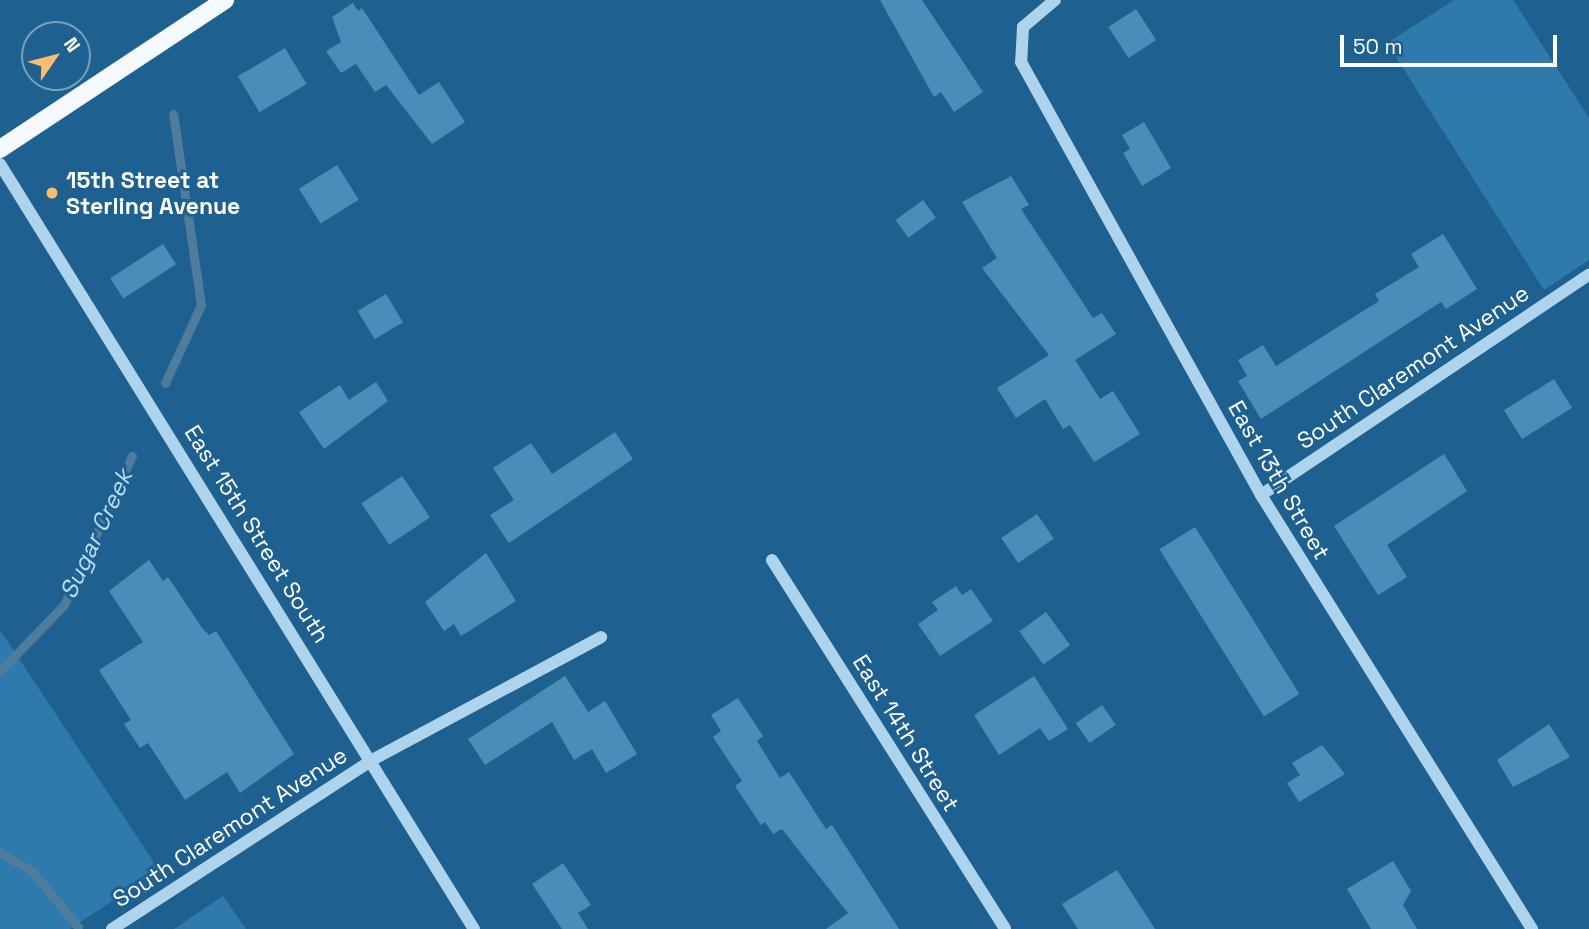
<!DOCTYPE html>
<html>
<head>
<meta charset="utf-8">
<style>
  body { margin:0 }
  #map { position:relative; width:1589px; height:929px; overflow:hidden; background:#1e6190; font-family:"Space Grotesk",sans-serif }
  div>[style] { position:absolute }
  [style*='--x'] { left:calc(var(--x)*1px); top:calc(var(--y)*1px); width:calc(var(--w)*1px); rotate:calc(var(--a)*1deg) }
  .green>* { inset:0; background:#2f7aac }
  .stream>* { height:9px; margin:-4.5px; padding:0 4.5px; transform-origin:4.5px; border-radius:4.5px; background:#4d7c9c }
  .building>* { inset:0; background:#4b8db9; transform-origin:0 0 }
  .minor>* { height:12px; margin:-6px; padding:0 6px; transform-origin:6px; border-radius:6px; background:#aed4ed }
  .major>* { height:18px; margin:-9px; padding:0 9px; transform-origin:9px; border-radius:9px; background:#f5faff }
  .dots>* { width:19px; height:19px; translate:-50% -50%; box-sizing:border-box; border:4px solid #1e6190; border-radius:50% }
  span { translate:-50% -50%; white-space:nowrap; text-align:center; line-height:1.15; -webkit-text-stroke:6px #1e6190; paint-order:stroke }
  .poi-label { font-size:23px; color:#fff; font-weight:700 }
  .left { translate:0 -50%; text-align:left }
  .street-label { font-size:23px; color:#fff }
  .water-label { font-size:24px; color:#badef4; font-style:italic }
  .north { position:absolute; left:21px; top:21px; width:70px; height:70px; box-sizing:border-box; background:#1e6190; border:2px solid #78a0bc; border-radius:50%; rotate:55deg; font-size:19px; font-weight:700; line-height:28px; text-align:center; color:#fff }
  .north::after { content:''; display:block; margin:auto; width:24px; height:32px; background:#fcbd6e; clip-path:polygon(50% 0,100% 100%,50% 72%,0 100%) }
  .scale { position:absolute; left:1340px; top:35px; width:217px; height:32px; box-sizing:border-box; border:4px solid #fff; border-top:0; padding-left:9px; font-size:21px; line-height:24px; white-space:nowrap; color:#fff; -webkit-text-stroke:5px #1e6190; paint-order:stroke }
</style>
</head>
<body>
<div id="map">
  <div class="green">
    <i style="clip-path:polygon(1454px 0,1513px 0,1589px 118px,1589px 260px,1544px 290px,1387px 43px)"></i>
    <i style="clip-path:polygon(0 630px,159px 870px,70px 929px,0 929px)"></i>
    <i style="clip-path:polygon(223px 896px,246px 929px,174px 929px)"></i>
  </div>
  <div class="stream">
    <i style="--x:165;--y:383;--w:86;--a:-65.2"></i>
    <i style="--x:201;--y:305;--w:193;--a:-98.3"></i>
    <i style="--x:0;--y:671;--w:92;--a:-45.9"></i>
    <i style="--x:64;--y:605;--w:164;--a:-65.5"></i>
    <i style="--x:0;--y:852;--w:39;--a:31"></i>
    <i style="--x:33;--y:872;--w:71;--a:50.7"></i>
  </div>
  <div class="building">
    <i style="clip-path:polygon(880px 0,922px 0,983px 92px,954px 112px,941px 92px,934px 97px)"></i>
    <i style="clip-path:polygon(353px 3px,358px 11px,362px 8px,419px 95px,439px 82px,465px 122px,432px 144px,386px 85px,375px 92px,356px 64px,341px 73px,326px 51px,341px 42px,332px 17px)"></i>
    <i style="left:1136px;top:9px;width:37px;height:33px;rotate:57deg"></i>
    <i style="left:285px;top:48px;width:42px;height:55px;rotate:59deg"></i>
    <i style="clip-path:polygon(1144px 122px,1171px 168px,1142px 186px,1123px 153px,1130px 149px,1122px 135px)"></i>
    <i style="left:337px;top:165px;width:41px;height:45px;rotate:58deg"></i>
    <i style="clip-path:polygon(1011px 176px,1029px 205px,1021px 209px,1093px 318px,1102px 313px,1116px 334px,1075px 360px,1100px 399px,1113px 391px,1140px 434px,1094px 462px,1070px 425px,1063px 429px,1045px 399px,1016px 418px,997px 388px,1049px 355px,982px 268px,997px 258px,962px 202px)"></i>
    <i style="left:923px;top:200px;width:22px;height:34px;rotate:54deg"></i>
    <i style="clip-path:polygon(1443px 234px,1477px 289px,1446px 309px,1441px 302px,1261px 419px,1238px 381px,1247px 376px,1238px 360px,1263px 345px,1276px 366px,1379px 301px,1375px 294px,1419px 267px,1411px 254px)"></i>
    <i style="left:163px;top:244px;width:24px;height:63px;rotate:57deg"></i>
    <i style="left:386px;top:294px;width:33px;height:33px;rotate:59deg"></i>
    <i style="left:1554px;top:379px;width:34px;height:59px;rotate:58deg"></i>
    <i style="clip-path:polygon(376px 382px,388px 401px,324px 449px,299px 412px,340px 385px,349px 400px)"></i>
    <i style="clip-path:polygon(615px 432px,633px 459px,509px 543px,490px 515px,514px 500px,493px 468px,531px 443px,552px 474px)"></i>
    <i style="clip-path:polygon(1444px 454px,1467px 491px,1387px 545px,1407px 577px,1378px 595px,1334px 526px)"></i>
    <i style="left:402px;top:476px;width:50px;height:49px;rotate:56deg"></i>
    <i style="left:1037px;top:514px;width:30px;height:43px;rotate:56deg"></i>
    <i style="left:1195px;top:527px;width:197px;height:42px;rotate:58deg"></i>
    <i style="clip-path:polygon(486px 553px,516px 601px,461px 636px,454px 624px,444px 631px,425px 602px)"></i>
    <i style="clip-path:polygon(149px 560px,163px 581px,168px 577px,202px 628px,209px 635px,216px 631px,294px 754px,240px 793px,227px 772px,185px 800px,148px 743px,140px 748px,124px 724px,131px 720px,99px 670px,143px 642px,109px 591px)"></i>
    <i style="clip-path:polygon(956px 586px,962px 595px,971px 589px,993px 621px,940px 656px,918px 624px,938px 610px,932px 602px)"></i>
    <i style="left:1046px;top:612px;width:41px;height:33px;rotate:54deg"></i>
    <i style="clip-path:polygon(565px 676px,588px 712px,605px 701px,637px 754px,606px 773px,592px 749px,574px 760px,552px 722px,485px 765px,468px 739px)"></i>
    <i style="clip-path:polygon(1034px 676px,1068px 729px,1049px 741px,1040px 728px,999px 755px,974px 715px)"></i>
    <i style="clip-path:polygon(738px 698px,763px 736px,757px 741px,780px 778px,789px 772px,826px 829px,832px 825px,899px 929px,826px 929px,848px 913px,782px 829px,773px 834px,765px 822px,761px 825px,735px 786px,742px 781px,713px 737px,721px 731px,711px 715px)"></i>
    <i style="left:1102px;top:705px;width:24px;height:32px;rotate:55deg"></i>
    <i style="clip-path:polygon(1549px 724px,1570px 757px,1513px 787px,1497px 760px)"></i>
    <i style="clip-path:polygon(1322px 745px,1345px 774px,1299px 802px,1287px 783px,1300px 775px,1292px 763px)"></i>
    <i style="clip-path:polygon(1393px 861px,1411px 891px,1403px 905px,1417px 929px,1371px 929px,1347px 889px)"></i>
    <i style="clip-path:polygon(563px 863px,591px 905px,578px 913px,588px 929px,562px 929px,532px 884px)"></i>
    <i style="clip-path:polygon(1117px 870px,1155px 929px,1078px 929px,1062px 904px)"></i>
  </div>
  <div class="minor">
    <i style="--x:1055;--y:0;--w:42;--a:139.8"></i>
    <i style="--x:1023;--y:27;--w:35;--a:93"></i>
    <i style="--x:1021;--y:62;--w:495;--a:61"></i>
    <i style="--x:1261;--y:495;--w:512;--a:58.02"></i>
    <i style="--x:0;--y:164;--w:900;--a:58.22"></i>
    <i style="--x:1261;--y:495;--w:395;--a:-33.9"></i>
    <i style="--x:772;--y:560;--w:436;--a:57.7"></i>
    <i style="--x:112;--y:929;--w:310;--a:-33"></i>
    <i style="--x:372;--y:760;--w:260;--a:-28.2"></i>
  </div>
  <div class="major">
    <i style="--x:0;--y:149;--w:270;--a:-33.5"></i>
  </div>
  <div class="dots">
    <i style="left:52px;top:193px;background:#fcbd6e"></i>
  </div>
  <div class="poi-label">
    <span class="left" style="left:66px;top:193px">15th Street at<br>Sterling Avenue</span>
  </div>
  <div class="street-label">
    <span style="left:1413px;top:367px;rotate:-34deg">South Claremont Avenue</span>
    <span style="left:1279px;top:480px;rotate:60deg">East 13th Street</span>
    <span style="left:257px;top:534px;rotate:58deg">East 15th Street South</span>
    <span style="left:906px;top:733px;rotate:58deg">East 14th Street</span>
    <span style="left:230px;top:827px;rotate:-33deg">South Claremont Avenue</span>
  </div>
  <div class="water-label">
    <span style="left:96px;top:534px;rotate:-65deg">Sugar Creek</span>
  </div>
  <div class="north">N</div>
  <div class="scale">50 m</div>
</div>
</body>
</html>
